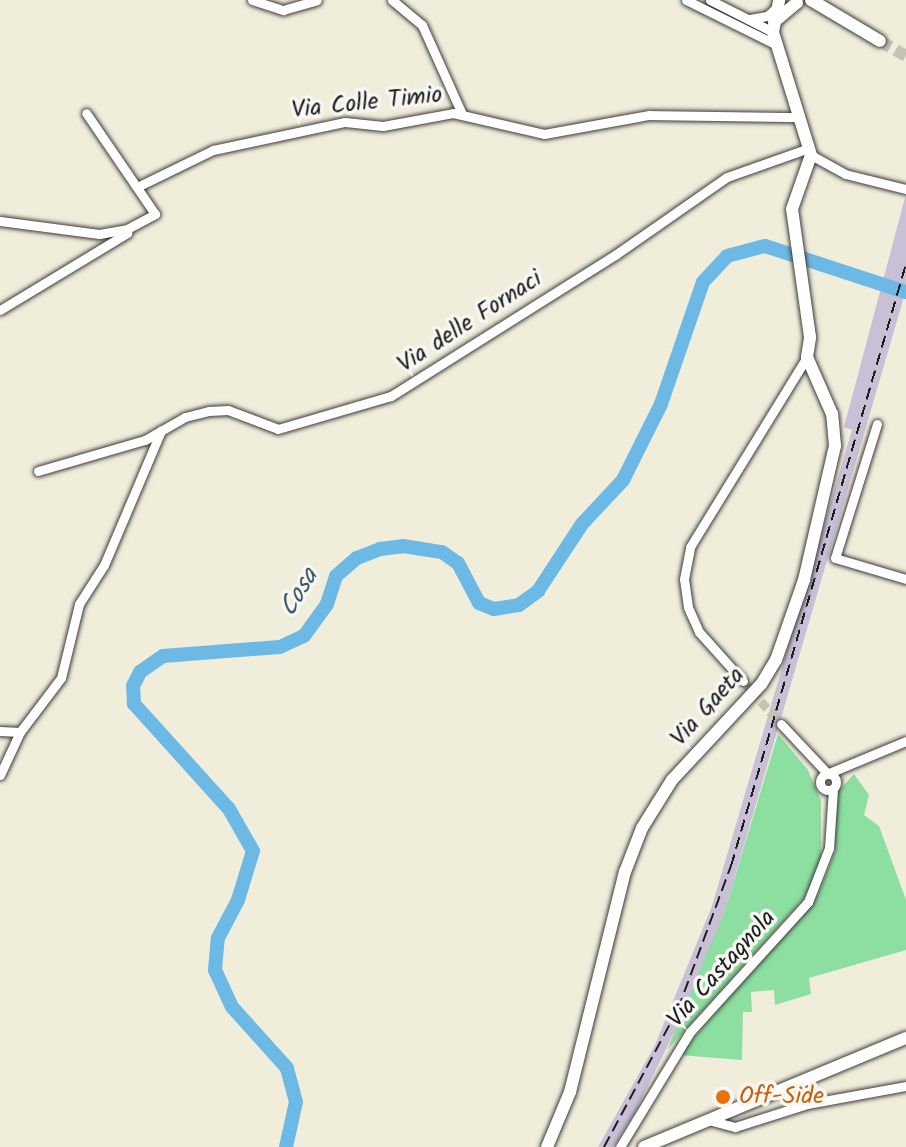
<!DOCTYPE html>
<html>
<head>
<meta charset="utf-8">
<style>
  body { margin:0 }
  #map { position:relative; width:906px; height:1147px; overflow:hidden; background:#f0eddb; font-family:Kalam,sans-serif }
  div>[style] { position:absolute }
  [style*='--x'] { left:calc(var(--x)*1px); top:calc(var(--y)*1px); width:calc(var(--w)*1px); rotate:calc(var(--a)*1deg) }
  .industrial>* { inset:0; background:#c9bfd7 }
  .green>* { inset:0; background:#8cdfa0 }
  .river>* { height:14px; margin:-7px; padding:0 7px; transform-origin:7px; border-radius:7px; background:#6cb9e6 }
  .street-tunnel>* { height:9px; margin-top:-4.5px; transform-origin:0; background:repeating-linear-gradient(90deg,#c6c3b5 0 9px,transparent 0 13.5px) }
  .secondary-tunnel>* { height:12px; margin-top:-6px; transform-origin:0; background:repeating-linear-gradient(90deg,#c6c3b5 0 12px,transparent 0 18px) }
  .roads { filter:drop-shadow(0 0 2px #3c3b39) drop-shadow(0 0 2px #3c3b39) }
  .street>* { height:9px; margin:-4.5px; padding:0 4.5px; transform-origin:4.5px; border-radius:4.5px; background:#fff }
  .street>.ring { margin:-4.5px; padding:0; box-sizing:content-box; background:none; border:9px solid #fff; border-radius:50% }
  .secondary>* { height:12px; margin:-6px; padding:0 6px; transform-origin:6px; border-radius:6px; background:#fff }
  .rail>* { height:2px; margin-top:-1px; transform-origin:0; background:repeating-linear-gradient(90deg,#1c1c1c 0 12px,transparent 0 18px) }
  .dots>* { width:22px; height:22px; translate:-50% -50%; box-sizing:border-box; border:4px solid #f6f6f2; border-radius:50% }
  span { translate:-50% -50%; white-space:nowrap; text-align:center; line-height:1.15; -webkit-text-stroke:7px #f6f6f2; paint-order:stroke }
  .street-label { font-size:24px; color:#1c1c1c }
  .food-label { font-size:24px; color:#c56008 }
  .left { translate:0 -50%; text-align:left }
  .water-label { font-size:26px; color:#3c5b6d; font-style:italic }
</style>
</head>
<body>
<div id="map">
  <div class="industrial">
    <i style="clip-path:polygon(906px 194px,906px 290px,725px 910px,693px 994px,636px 1110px,613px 1147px,598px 1147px,655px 1045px,712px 906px,852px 430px,844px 427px)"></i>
  </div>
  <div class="green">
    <i style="clip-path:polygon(778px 734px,808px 770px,821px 800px,821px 863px,805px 897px,667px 1050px,725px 910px)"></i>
    <i style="clip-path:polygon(854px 774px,869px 795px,864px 815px,879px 826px,906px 900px,906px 950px,809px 978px,811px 994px,775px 1005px,774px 990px,751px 992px,752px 1012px,743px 1012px,742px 1060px,679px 1055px,818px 895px,835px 852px,835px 795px)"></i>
  </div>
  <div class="river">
    <i style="--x:286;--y:1147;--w:46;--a:-77.5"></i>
    <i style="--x:296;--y:1102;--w:35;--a:-105"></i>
    <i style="--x:287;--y:1068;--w:82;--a:-132"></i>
    <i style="--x:232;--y:1007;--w:41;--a:-114.7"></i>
    <i style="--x:215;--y:970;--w:32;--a:-85"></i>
    <i style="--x:218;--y:938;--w:43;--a:-62.2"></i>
    <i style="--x:238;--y:900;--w:51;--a:-73"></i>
    <i style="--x:253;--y:851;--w:48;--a:-119.7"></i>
    <i style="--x:229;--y:809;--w:142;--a:-132.1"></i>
    <i style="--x:134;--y:704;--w:18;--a:-93"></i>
    <i style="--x:133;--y:686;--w:16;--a:-63"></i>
    <i style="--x:140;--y:672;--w:28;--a:-35"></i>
    <i style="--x:163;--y:656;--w:117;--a:-4.4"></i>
    <i style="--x:280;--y:647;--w:26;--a:-25"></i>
    <i style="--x:304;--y:636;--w:39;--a:-54"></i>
    <i style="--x:327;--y:604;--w:29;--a:-72"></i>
    <i style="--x:336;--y:576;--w:28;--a:-41"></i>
    <i style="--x:357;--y:558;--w:25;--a:-21"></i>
    <i style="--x:380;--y:549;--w:23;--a:-7"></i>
    <i style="--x:403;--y:546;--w:39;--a:9"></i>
    <i style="--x:442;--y:552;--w:19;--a:35"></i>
    <i style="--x:458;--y:563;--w:45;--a:62.3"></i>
    <i style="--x:479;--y:603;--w:16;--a:22"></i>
    <i style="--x:494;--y:609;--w:25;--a:-9"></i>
    <i style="--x:519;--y:605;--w:24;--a:-36"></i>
    <i style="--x:538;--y:591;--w:80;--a:-56.7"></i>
    <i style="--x:582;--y:524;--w:60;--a:-47"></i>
    <i style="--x:623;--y:480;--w:85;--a:-63.4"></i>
    <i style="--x:661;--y:404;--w:129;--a:-71"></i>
    <i style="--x:703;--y:282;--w:35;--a:-47"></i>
    <i style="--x:727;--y:256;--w:39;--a:-15"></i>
    <i style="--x:765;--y:246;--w:148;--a:18.1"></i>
  </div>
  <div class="street-tunnel">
    <i style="--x:743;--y:681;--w:57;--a:48.5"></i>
  </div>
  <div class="secondary-tunnel">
    <i style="--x:880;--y:41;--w:30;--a:30"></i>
  </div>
  <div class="roads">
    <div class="street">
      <i style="--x:252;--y:0;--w:33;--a:18"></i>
      <i style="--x:283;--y:10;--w:35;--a:-16"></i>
      <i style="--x:392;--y:0;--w:39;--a:40"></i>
      <i style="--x:422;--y:25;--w:98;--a:65.8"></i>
      <i style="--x:686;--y:0;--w:102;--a:26.3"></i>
      <i style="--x:710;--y:0;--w:71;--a:26.9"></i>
      <i style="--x:750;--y:19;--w:17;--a:-10"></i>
      <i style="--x:767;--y:16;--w:12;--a:-42"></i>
      <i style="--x:811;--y:155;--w:39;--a:29"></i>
      <i style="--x:845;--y:174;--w:63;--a:13.8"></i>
      <i style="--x:137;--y:187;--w:85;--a:-26"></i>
      <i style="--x:213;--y:150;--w:135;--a:-12"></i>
      <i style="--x:345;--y:122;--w:38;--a:6"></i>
      <i style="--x:383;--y:126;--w:71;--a:-10.5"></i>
      <i style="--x:453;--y:113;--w:93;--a:13"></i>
      <i style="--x:544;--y:134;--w:107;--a:-10.3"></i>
      <i style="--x:649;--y:115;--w:151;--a:0.8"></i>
      <i style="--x:0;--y:221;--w:100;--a:7.5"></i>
      <i style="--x:99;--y:234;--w:28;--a:-10"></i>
      <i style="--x:127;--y:229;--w:32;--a:-28"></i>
      <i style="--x:155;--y:214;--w:122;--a:-124.3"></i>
      <i style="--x:0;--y:310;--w:149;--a:-31.2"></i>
      <i style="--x:877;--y:424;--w:140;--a:107.4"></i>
      <i style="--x:835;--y:558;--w:74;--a:16.5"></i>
      <i style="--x:38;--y:471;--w:111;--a:-16.2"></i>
      <i style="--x:145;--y:440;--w:46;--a:-29.9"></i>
      <i style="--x:185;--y:417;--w:25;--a:-14"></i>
      <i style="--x:209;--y:411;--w:19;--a:-3"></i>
      <i style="--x:228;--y:410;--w:53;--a:20.8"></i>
      <i style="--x:278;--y:429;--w:118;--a:-16.3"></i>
      <i style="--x:391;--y:396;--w:265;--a:-32.2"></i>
      <i style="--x:615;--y:255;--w:136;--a:-34.9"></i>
      <i style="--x:727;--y:177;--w:87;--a:-19.5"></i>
      <i style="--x:743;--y:681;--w:66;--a:-131.9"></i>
      <i style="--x:699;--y:632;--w:27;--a:-114"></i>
      <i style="--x:688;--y:607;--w:28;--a:-98"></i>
      <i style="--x:684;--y:579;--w:33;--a:-79"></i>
      <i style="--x:690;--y:547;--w:223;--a:-58.4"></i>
      <i style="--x:781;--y:724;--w:67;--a:46.8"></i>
      <i style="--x:0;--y:731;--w:20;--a:3"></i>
      <i style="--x:829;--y:773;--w:83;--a:-22.6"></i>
      <i class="ring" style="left:820px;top:774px;width:7px;height:7px"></i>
      <i style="--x:0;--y:775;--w:47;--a:-65.1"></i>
      <i style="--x:20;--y:732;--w:68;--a:-52.8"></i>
      <i style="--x:61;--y:678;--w:76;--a:-76.3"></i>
      <i style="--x:79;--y:604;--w:46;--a:-57.3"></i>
      <i style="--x:104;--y:565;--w:146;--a:-67"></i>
      <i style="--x:712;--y:1121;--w:24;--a:15"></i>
      <i style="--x:735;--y:1127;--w:76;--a:-17.7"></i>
      <i style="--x:807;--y:1104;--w:101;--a:-10.3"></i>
      <i style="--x:620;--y:1147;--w:135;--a:-58.7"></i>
      <i style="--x:690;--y:1032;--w:176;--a:-47.8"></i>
      <i style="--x:808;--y:902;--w:58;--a:-68.7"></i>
      <i style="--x:829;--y:848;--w:59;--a:-86.1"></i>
    </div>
    <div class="secondary">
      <i style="--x:811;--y:0;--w:80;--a:30.7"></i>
      <i style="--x:774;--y:22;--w:30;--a:-40"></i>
      <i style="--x:547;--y:1147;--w:60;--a:-67.3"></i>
      <i style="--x:570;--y:1092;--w:227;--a:-76"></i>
      <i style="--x:625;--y:872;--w:47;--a:-68.9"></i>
      <i style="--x:642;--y:828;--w:57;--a:-58"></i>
      <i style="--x:672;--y:780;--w:132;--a:-47.1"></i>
      <i style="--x:762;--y:683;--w:27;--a:-59"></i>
      <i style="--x:776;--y:660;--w:85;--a:-70.7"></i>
      <i style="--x:804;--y:580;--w:138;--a:-77"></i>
      <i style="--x:835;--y:446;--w:32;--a:-95"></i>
      <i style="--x:832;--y:414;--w:62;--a:-113.7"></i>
      <i style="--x:807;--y:357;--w:20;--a:-81"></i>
      <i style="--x:810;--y:337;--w:129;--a:-98"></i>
      <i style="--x:792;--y:209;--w:57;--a:-70.6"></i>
      <i style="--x:811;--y:155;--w:129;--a:-107.2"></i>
      <i style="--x:773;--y:32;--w:33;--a:-79"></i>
      <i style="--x:644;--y:1147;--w:284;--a:-22.6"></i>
    </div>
  </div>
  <div class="rail">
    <i style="--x:604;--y:1147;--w:157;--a:-61.8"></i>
    <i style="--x:678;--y:1009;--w:153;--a:-69.7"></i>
    <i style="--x:731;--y:866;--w:627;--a:-73.79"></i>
  </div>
  <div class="dots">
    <i style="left:723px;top:1097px;background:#e8710a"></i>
  </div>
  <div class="street-label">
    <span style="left:367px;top:103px;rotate:-6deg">Via Colle Timio</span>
    <span style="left:470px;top:322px;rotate:-33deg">Via delle Fornaci</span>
    <span style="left:708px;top:707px;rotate:-48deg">Via Gaeta</span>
    <span style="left:722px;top:969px;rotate:-48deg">Via Castagnola</span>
  </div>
  <div class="food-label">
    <span class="left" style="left:739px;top:1097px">Off-Side</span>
  </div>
  <div class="water-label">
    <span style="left:300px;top:593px;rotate:-59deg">Cosa</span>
  </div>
</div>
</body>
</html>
